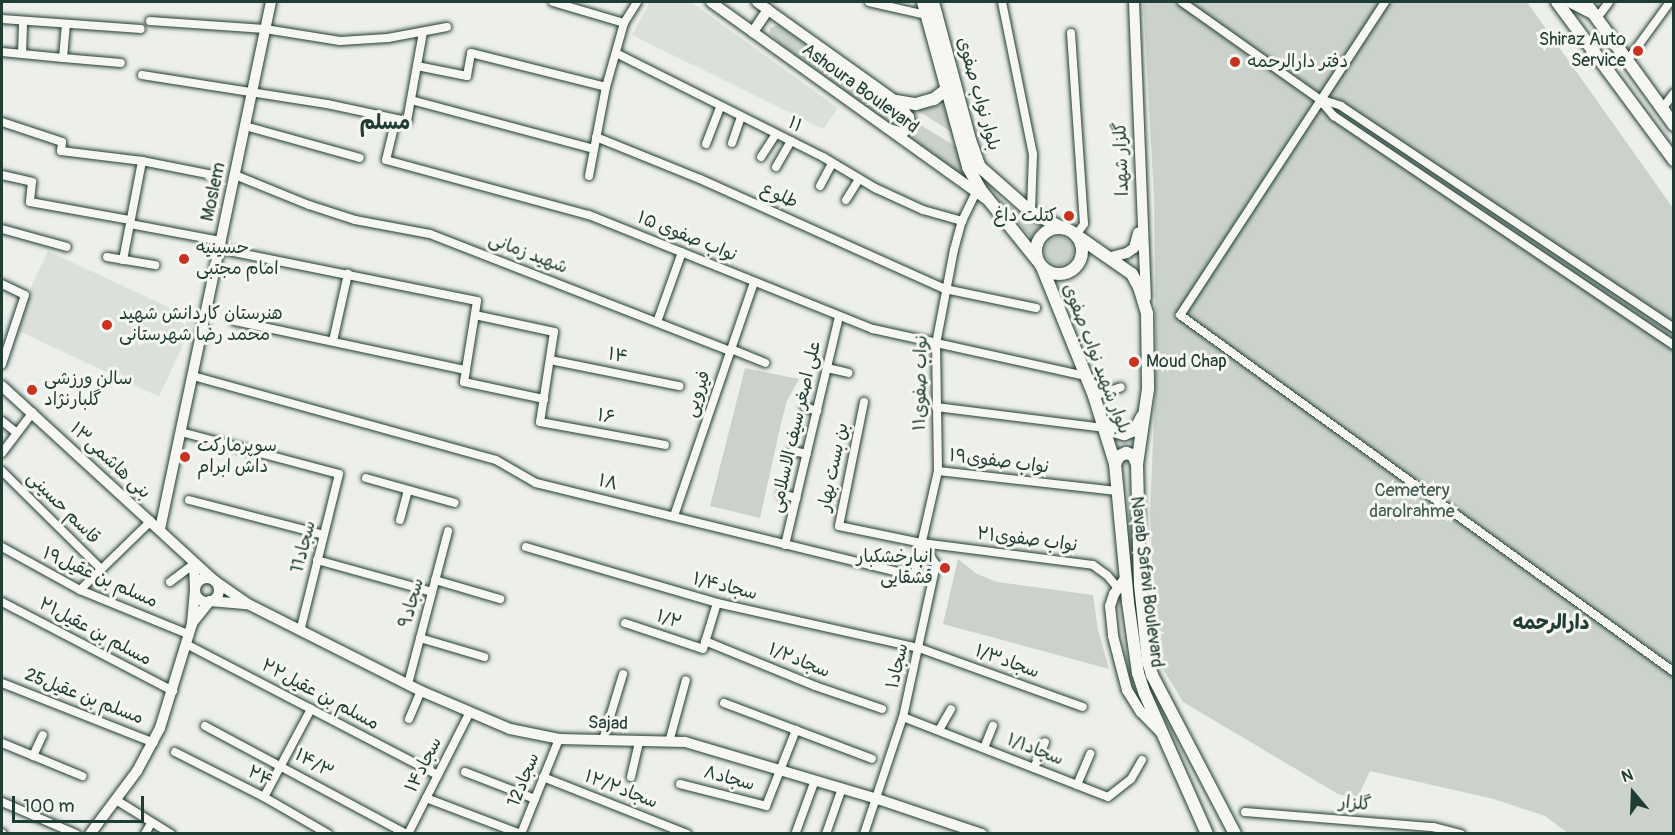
<!DOCTYPE html>
<html>
<head>
<meta charset="utf-8">
<style>
  body { margin:0 }
  #map { position:relative; width:1675px; height:835px; overflow:hidden; background:#edefea; font-family:Pangolin,"Playpen Sans Arabic",sans-serif }
  div>[style] { position:absolute }
  [style*='--x'] { left:calc(var(--x)*1px); top:calc(var(--y)*1px); width:calc(var(--w)*1px); rotate:calc(var(--a)*1deg) }
  .built>* { inset:0; background:#dce0db; transform-origin:0 0 }
  .green>* { inset:0; background:#cbd2cc }
  .round { border-radius:50% }
  .roads { filter:drop-shadow(0 0 2px #1f3d34) drop-shadow(0 0 2px #1f3d34) }
  .minor>* { height:8px; margin:-4px; padding:0 4px; transform-origin:4px; border-radius:4px; background:#f6f6f2 }
  .tertiary>* { height:10px; margin:-5px; padding:0 5px; transform-origin:5px; border-radius:5px; background:#f6f6f2 }
  .tertiary>.ring { margin:-5px; padding:0; box-sizing:content-box; background:none; border:10px solid #f6f6f2; border-radius:50% }
  .secondary>* { height:12px; margin:-6px; padding:0 6px; transform-origin:6px; border-radius:6px; background:#f6f6f2 }
  .secondary>.ring { margin:-6px; padding:0; box-sizing:content-box; background:none; border:12px solid #f6f6f2; border-radius:50% }
  .dots>* { width:16px; height:16px; translate:-50% -50%; box-sizing:border-box; border:3px solid #f6f6f2; border-radius:50% }
  span { translate:-50% -50%; white-space:nowrap; text-align:center; line-height:1.15; -webkit-text-stroke:6px #f6f6f2; paint-order:stroke }
  .poi-label { font-size:18px; color:#1f3d34 }
  .right { translate:-100% -50%; text-align:right }
  .left { translate:0 -50%; text-align:left }
  .street-label { font-size:18px; color:#1f3d34 }
  .park-label { font-size:18px; color:#415b52 }
  .neighbourhood-label { font-size:20px; color:#1f3d34; font-weight:700 }
  .frame { position:absolute; inset:0; border:3px solid #1f3d34; pointer-events:none }
  .north { position:absolute; left:1603px; top:763px; width:60px; height:60px; -webkit-text-stroke:4px #f6f6f2; paint-order:stroke; rotate:341deg; font-size:16px; font-weight:700; line-height:24px; text-align:center; color:#1f3d34 }
  .north::after { content:''; display:block; margin:auto; width:21px; height:27px; background:#1f3d34; clip-path:polygon(50% 0,100% 100%,50% 72%,0 100%) }
  .scale { position:absolute; left:12px; top:796px; width:132px; height:27px; box-sizing:border-box; border:3px solid #1f3d34; border-top:0; padding-left:8px; font-size:18px; line-height:21px; white-space:nowrap; color:#1f3d34; -webkit-text-stroke:4px #f6f6f2; paint-order:stroke }
</style>
</head>
<body>
<div id="map">
  <div class="built">
    <i style="clip-path:polygon(650px 2px,691px 2px,838px 108px,823px 129px,632px 35px)"></i>
    <i style="left:48px;top:251px;width:162px;height:85px;rotate:25deg"></i>
  </div>
  <div class="green">
    <i style="clip-path:polygon(1143px 2px,1527px 2px,1673px 208px,1673px 833px,1568px 833px,1545px 816px,1494px 799px,1370px 771px,1357px 799px,1338px 794px,1183px 702px,1157px 659px,1150px 513px,1156px 367px,1154px 196px)"></i>
    <i style="clip-path:polygon(779px 25px,900px 112px,905px 117px,902px 126px,897px 128px,891px 125px,780px 44px,770px 33px,770px 28px)"></i>
    <i style="clip-path:polygon(944px 105px,953px 133px,917px 110px)"></i>
    <i style="clip-path:polygon(919px 124px,957px 147px,964px 165px,960px 175px,910px 139px,917px 134px)"></i>
    <i style="clip-path:polygon(996px 196px,1041px 227px,1032px 239px)"></i>
    <i class="round" style="left:1045px;top:237px;width:28px;height:28px"></i>
    <i style="clip-path:polygon(745px 368px,799px 379px,787px 401px,781px 423px,760px 518px,710px 506px)"></i>
    <i style="clip-path:polygon(958px 559px,977px 574px,997px 582px,1093px 595px,1098px 630px,1109px 669px,943px 624px)"></i>
  </div>
  <div class="roads">
    <div class="minor">
      <i style="--x:553;--y:2;--w:74;--a:16.5"></i>
      <i style="--x:869;--y:2;--w:58;--a:12.8"></i>
      <i style="--x:1002;--y:2;--w:155;--a:78.5"></i>
      <i style="--x:1033;--y:154;--w:58;--a:92"></i>
      <i style="--x:1182;--y:2;--w:168;--a:35.3"></i>
      <i style="--x:1319;--y:99;--w:23;--a:49"></i>
      <i style="--x:1334;--y:116;--w:410;--a:34"></i>
      <i style="--x:1385;--y:2;--w:374;--a:123.2"></i>
      <i style="--x:1180;--y:315;--w:609;--a:35.85"></i>
      <i style="--x:1597;--y:18;--w:20;--a:-53"></i>
      <i style="--x:2;--y:19;--w:139;--a:4.1"></i>
      <i style="--x:150;--y:21;--w:115;--a:4"></i>
      <i style="--x:265;--y:29;--w:76;--a:9.1"></i>
      <i style="--x:340;--y:41;--w:48;--a:-3.6"></i>
      <i style="--x:388;--y:38;--w:60;--a:-10.6"></i>
      <i style="--x:1071;--y:33;--w:191;--a:86.1"></i>
      <i style="--x:1084;--y:224;--w:14;--a:126"></i>
      <i style="--x:2;--y:52;--w:61;--a:5.6"></i>
      <i style="--x:63;--y:58;--w:34;--a:-85"></i>
      <i style="--x:616;--y:53;--w:232;--a:26.7"></i>
      <i style="--x:823;--y:157;--w:61;--a:30.8"></i>
      <i style="--x:875;--y:188;--w:53;--a:24.6"></i>
      <i style="--x:923;--y:210;--w:41;--a:15.8"></i>
      <i style="--x:22;--y:54;--w:33;--a:-88"></i>
      <i style="--x:63;--y:58;--w:58;--a:4.9"></i>
      <i style="--x:1627;--y:61;--w:73;--a:-53.9"></i>
      <i style="--x:417;--y:66;--w:51;--a:11.3"></i>
      <i style="--x:467;--y:76;--w:23;--a:-80"></i>
      <i style="--x:471;--y:53;--w:139;--a:14.1"></i>
      <i style="--x:142;--y:75;--w:187;--a:8.9"></i>
      <i style="--x:327;--y:104;--w:82;--a:12"></i>
      <i style="--x:407;--y:121;--w:90;--a:-79.8"></i>
      <i style="--x:1320;--y:99;--w:22;--a:18"></i>
      <i style="--x:1341;--y:106;--w:400;--a:33.7"></i>
      <i style="--x:411;--y:100;--w:189;--a:15"></i>
      <i style="--x:1662;--y:109;--w:20;--a:-53"></i>
      <i style="--x:396;--y:119;--w:42;--a:103.7"></i>
      <i style="--x:386;--y:160;--w:210;--a:15.2"></i>
      <i style="--x:589;--y:215;--w:306;--a:21.9"></i>
      <i style="--x:873;--y:329;--w:217;--a:12.5"></i>
      <i style="--x:2;--y:122;--w:63;--a:18.4"></i>
      <i style="--x:62;--y:142;--w:9;--a:96"></i>
      <i style="--x:61;--y:151;--w:82;--a:7"></i>
      <i style="--x:142;--y:161;--w:72;--a:11.2"></i>
      <i style="--x:245;--y:126;--w:119;--a:15.5"></i>
      <i style="--x:596;--y:137;--w:112;--a:22"></i>
      <i style="--x:700;--y:179;--w:269;--a:24.2"></i>
      <i style="--x:945;--y:289;--w:93;--a:11.8"></i>
      <i style="--x:732;--y:143;--w:28;--a:-71"></i>
      <i style="--x:706;--y:144;--w:40;--a:-69"></i>
      <i style="--x:761;--y:157;--w:27;--a:-57"></i>
      <i style="--x:776;--y:167;--w:30;--a:-60"></i>
      <i style="--x:2;--y:175;--w:31;--a:13"></i>
      <i style="--x:32;--y:182;--w:20;--a:96"></i>
      <i style="--x:30;--y:202;--w:102;--a:10.2"></i>
      <i style="--x:235;--y:175;--w:80;--a:22.1"></i>
      <i style="--x:309;--y:205;--w:48;--a:18.1"></i>
      <i style="--x:355;--y:220;--w:76;--a:10.6"></i>
      <i style="--x:430;--y:234;--w:322;--a:21.3"></i>
      <i style="--x:589;--y:176;--w:91;--a:-79.2"></i>
      <i style="--x:606;--y:87;--w:66;--a:-74.3"></i>
      <i style="--x:624;--y:23;--w:25;--a:-58"></i>
      <i style="--x:820;--y:186;--w:26;--a:-62"></i>
      <i style="--x:846;--y:200;--w:25;--a:-58"></i>
      <i style="--x:130;--y:224;--w:93;--a:10.6"></i>
      <i style="--x:2;--y:229;--w:67;--a:15.5"></i>
      <i style="--x:219;--y:249;--w:263;--a:11.4"></i>
      <i style="--x:477;--y:301;--w:82;--a:99.1"></i>
      <i style="--x:464;--y:382;--w:82;--a:12"></i>
      <i style="--x:107;--y:257;--w:49;--a:9.5"></i>
      <i style="--x:123;--y:260;--w:101;--a:-79.1"></i>
      <i style="--x:2;--y:284;--w:25;--a:26"></i>
      <i style="--x:25;--y:295;--w:73;--a:108.4"></i>
      <i style="--x:475;--y:315;--w:81;--a:12.1"></i>
      <i style="--x:554;--y:332;--w:91;--a:98.8"></i>
      <i style="--x:540;--y:422;--w:127;--a:10.4"></i>
      <i style="--x:235;--y:321;--w:236;--a:12"></i>
      <i style="--x:657;--y:322;--w:74;--a:-70.3"></i>
      <i style="--x:333;--y:341;--w:69;--a:-77.4"></i>
      <i style="--x:731;--y:349;--w:37;--a:22"></i>
      <i style="--x:550;--y:360;--w:132;--a:11.4"></i>
      <i style="--x:827;--y:368;--w:22;--a:13"></i>
      <i style="--x:193;--y:376;--w:314;--a:15.5"></i>
      <i style="--x:496;--y:460;--w:46;--a:29.9"></i>
      <i style="--x:536;--y:483;--w:389;--a:13.8"></i>
      <i style="--x:914;--y:576;--w:108;--a:-77.1"></i>
      <i style="--x:938;--y:471;--w:127;--a:-90.9"></i>
      <i style="--x:936;--y:344;--w:96;--a:-79.2"></i>
      <i style="--x:954;--y:250;--w:30;--a:-75"></i>
      <i style="--x:962;--y:221;--w:30;--a:-64"></i>
      <i style="--x:1094;--y:396;--w:28;--a:-18"></i>
      <i style="--x:864;--y:402;--w:126;--a:101.4"></i>
      <i style="--x:839;--y:526;--w:85;--a:11.6"></i>
      <i style="--x:922;--y:543;--w:172;--a:7.3"></i>
      <i style="--x:1093;--y:565;--w:17;--a:36"></i>
      <i style="--x:1107;--y:575;--w:17;--a:50"></i>
      <i style="--x:805;--y:407;--w:13;--a:18"></i>
      <i style="--x:936;--y:407;--w:169;--a:7.1"></i>
      <i style="--x:2;--y:421;--w:19;--a:39"></i>
      <i style="--x:181;--y:432;--w:163;--a:14.9"></i>
      <i style="--x:339;--y:474;--w:159;--a:103.9"></i>
      <i style="--x:793;--y:451;--w:14;--a:12"></i>
      <i style="--x:2;--y:453;--w:51;--a:-52.9"></i>
      <i style="--x:2;--y:471;--w:139;--a:44.7"></i>
      <i style="--x:938;--y:471;--w:180;--a:6.4"></i>
      <i style="--x:366;--y:478;--w:92;--a:15.7"></i>
      <i style="--x:782;--y:494;--w:15;--a:16"></i>
      <i style="--x:189;--y:500;--w:139;--a:14.5"></i>
      <i style="--x:674;--y:516;--w:247;--a:-71.1"></i>
      <i style="--x:400;--y:520;--w:31;--a:-75"></i>
      <i style="--x:785;--y:545;--w:235;--a:-76.7"></i>
      <i style="--x:2;--y:547;--w:89;--a:28.9"></i>
      <i style="--x:80;--y:590;--w:117;--a:22.2"></i>
      <i style="--x:526;--y:547;--w:199;--a:16.3"></i>
      <i style="--x:717;--y:603;--w:207;--a:12.6"></i>
      <i style="--x:919;--y:648;--w:174;--a:19.8"></i>
      <i style="--x:317;--y:560;--w:119;--a:15.5"></i>
      <i style="--x:435;--y:580;--w:68;--a:16.3"></i>
      <i style="--x:170;--y:582;--w:30;--a:-37"></i>
      <i style="--x:80;--y:590;--w:99;--a:-44.2"></i>
      <i style="--x:2;--y:602;--w:193;--a:27.5"></i>
      <i style="--x:625;--y:623;--w:82;--a:18.4"></i>
      <i style="--x:703;--y:649;--w:48;--a:-73.1"></i>
      <i style="--x:420;--y:638;--w:67;--a:16.5"></i>
      <i style="--x:705;--y:641;--w:119;--a:22.2"></i>
      <i style="--x:815;--y:686;--w:71;--a:18.9"></i>
      <i style="--x:186;--y:644;--w:284;--a:27.5"></i>
      <i style="--x:2;--y:683;--w:163;--a:21.5"></i>
      <i style="--x:408;--y:684;--w:158;--a:-75.3"></i>
      <i style="--x:724;--y:703;--w:158;--a:20.7"></i>
      <i style="--x:903;--y:717;--w:220;--a:21.3"></i>
      <i style="--x:1108;--y:797;--w:29;--a:-38"></i>
      <i style="--x:1131;--y:779;--w:22;--a:-60"></i>
      <i style="--x:409;--y:719;--w:30;--a:-67"></i>
      <i style="--x:205;--y:726;--w:228;--a:28.2"></i>
      <i style="--x:939;--y:730;--w:24;--a:-60"></i>
      <i style="--x:603;--y:740;--w:69;--a:-73.1"></i>
      <i style="--x:669;--y:742;--w:64;--a:-74.7"></i>
      <i style="--x:2;--y:743;--w:87;--a:22.4"></i>
      <i style="--x:984;--y:748;--w:24;--a:-68"></i>
      <i style="--x:175;--y:752;--w:100;--a:26.8"></i>
      <i style="--x:264;--y:797;--w:74;--a:30"></i>
      <i style="--x:33;--y:756;--w:23;--a:-65"></i>
      <i style="--x:1034;--y:768;--w:28;--a:-67"></i>
      <i style="--x:465;--y:772;--w:75;--a:21.1"></i>
      <i style="--x:543;--y:777;--w:155;--a:21.6"></i>
      <i style="--x:631;--y:777;--w:37;--a:-77"></i>
      <i style="--x:680;--y:784;--w:89;--a:14.3"></i>
      <i style="--x:766;--y:806;--w:82;--a:-68.5"></i>
      <i style="--x:1077;--y:785;--w:34;--a:-67"></i>
      <i style="--x:264;--y:797;--w:100;--a:-61.9"></i>
      <i style="--x:426;--y:798;--w:102;--a:20.8"></i>
      <i style="--x:116;--y:800;--w:65;--a:31.7"></i>
      <i style="--x:2;--y:802;--w:81;--a:23.4"></i>
      <i style="--x:1245;--y:812;--w:189;--a:4.6"></i>
      <i style="--x:1433;--y:827;--w:29;--a:14"></i>
      <i style="--x:796;--y:832;--w:55;--a:-69.9"></i>
      <i style="--x:2;--y:833;--w:1;--a:45"></i>
      <i style="--x:145;--y:834;--w:13;--a:-61"></i>
      <i style="--x:408;--y:834;--w:137;--a:-63.1"></i>
      <i style="--x:521;--y:834;--w:102;--a:-68.2"></i>
      <i style="--x:826;--y:834;--w:49;--a:-70.8"></i>
      <i style="--x:864;--y:834;--w:123;--a:-71.6"></i>
      <i style="--x:903;--y:717;--w:156;--a:-77.8"></i>
      <i style="--x:936;--y:565;--w:26;--a:-122"></i>
    </div>
    <div class="tertiary">
      <i style="--x:711;--y:2;--w:342;--a:35.6"></i>
      <i style="--x:757;--y:2;--w:171;--a:35.5"></i>
      <i style="--x:896;--y:101;--w:21;--a:51"></i>
      <i style="--x:909;--y:117;--w:7;--a:82"></i>
      <i style="--x:910;--y:124;--w:11;--a:128"></i>
      <i style="--x:903;--y:133;--w:14;--a:-163"></i>
      <i style="--x:1134;--y:2;--w:296;--a:87.7"></i>
      <i style="--x:753;--y:32;--w:27;--a:-56"></i>
      <i style="--x:1111;--y:257;--w:16;--a:-14"></i>
      <i style="--x:1127;--y:253;--w:9;--a:-36"></i>
      <i style="--x:1134;--y:248;--w:16;--a:-75"></i>
      <i style="--x:2;--y:386;--w:289;--a:42.5"></i>
      <i style="--x:215;--y:581;--w:40;--a:34.9"></i>
      <i style="--x:248;--y:604;--w:194;--a:26.7"></i>
      <i style="--x:421;--y:691;--w:97;--a:23.1"></i>
      <i style="--x:510;--y:729;--w:50;--a:11.5"></i>
      <i style="--x:559;--y:739;--w:126;--a:1.4"></i>
      <i style="--x:685;--y:742;--w:201;--a:16.5"></i>
      <i style="--x:878;--y:799;--w:110;--a:18.6"></i>
      <i style="--x:160;--y:529;--w:539;--a:-78.11"></i>
      <i style="--x:1126;--y:577;--w:21;--a:125"></i>
      <i style="--x:1114;--y:594;--w:13;--a:108"></i>
      <i style="--x:1110;--y:606;--w:30;--a:84"></i>
      <i style="--x:1113;--y:636;--w:56;--a:75.5"></i>
      <i style="--x:1127;--y:690;--w:26;--a:58"></i>
      <i style="--x:1141;--y:712;--w:28;--a:46"></i>
      <i class="ring" style="left:195px;top:578px;width:14px;height:14px"></i>
      <i style="--x:192;--y:623;--w:28;--a:-51"></i>
      <i style="--x:210;--y:601;--w:37;--a:5"></i>
      <i style="--x:90;--y:834;--w:79;--a:-53.3"></i>
      <i style="--x:137;--y:771;--w:49;--a:-61.9"></i>
      <i style="--x:160;--y:728;--w:109;--a:-72.9"></i>
      <i style="--x:192;--y:624;--w:33;--a:-85"></i>
      <i style="--x:195;--y:591;--w:27;--a:-92"></i>
    </div>
    <div class="secondary">
      <i style="--x:923;--y:2;--w:171;--a:74.7"></i>
      <i style="--x:968;--y:167;--w:25;--a:61"></i>
      <i style="--x:980;--y:189;--w:91;--a:51.2"></i>
      <i style="--x:933;--y:2;--w:143;--a:75"></i>
      <i style="--x:970;--y:140;--w:29;--a:70"></i>
      <i style="--x:980;--y:167;--w:68;--a:41.4"></i>
      <i style="--x:1031;--y:212;--w:36;--a:27"></i>
      <i style="--x:1557;--y:2;--w:197;--a:53.5"></i>
      <i style="--x:1571;--y:2;--w:22;--a:27"></i>
      <i style="--x:1585;--y:2;--w:152;--a:54.1"></i>
      <i style="--x:896;--y:101;--w:20;--a:9"></i>
      <i style="--x:916;--y:104;--w:19;--a:-16"></i>
      <i style="--x:934;--y:99;--w:16;--a:-38"></i>
      <i class="ring" style="left:1036px;top:228px;width:34px;height:34px"></i>
      <i style="--x:1076;--y:235;--w:68;--a:34.9"></i>
      <i style="--x:1132;--y:274;--w:15;--a:62"></i>
      <i style="--x:1139;--y:287;--w:28;--a:73"></i>
      <i style="--x:1147;--y:314;--w:75;--a:89.2"></i>
      <i style="--x:1148;--y:389;--w:76;--a:98.3"></i>
      <i style="--x:1137;--y:464;--w:121;--a:88.6"></i>
      <i style="--x:1140;--y:585;--w:76;--a:84"></i>
      <i style="--x:1148;--y:661;--w:15;--a:74"></i>
      <i style="--x:1152;--y:675;--w:179;--a:62.4"></i>
      <i style="--x:1042;--y:267;--w:139;--a:68"></i>
      <i style="--x:1094;--y:396;--w:71;--a:72.8"></i>
      <i style="--x:1115;--y:464;--w:139;--a:84.6"></i>
      <i style="--x:1128;--y:602;--w:72;--a:82"></i>
      <i style="--x:1138;--y:673;--w:22;--a:72"></i>
      <i style="--x:1145;--y:694;--w:153;--a:66.1"></i>
      <i style="--x:1104;--y:422;--w:10;--a:53"></i>
      <i style="--x:1110;--y:430;--w:15;--a:16"></i>
      <i style="--x:1124;--y:434;--w:12;--a:-20"></i>
      <i style="--x:1135;--y:430;--w:15;--a:-62"></i>
      <i style="--x:1115;--y:464;--w:9;--a:-63"></i>
      <i style="--x:1119;--y:456;--w:8;--a:-23"></i>
      <i style="--x:1126;--y:453;--w:7;--a:16"></i>
      <i style="--x:1133;--y:455;--w:10;--a:66"></i>
    </div>
  </div>
  <div class="dots">
    <i style="left:1638px;top:51px;background:#c8321e"></i>
    <i style="left:1235px;top:62px;background:#c8321e"></i>
    <i style="left:1069px;top:216px;background:#c8321e"></i>
    <i style="left:184px;top:259px;background:#c8321e"></i>
    <i style="left:107px;top:325px;background:#c8321e"></i>
    <i style="left:1134px;top:362px;background:#c8321e"></i>
    <i style="left:32px;top:390px;background:#c8321e"></i>
    <i style="left:185px;top:457px;background:#c8321e"></i>
    <i style="left:945px;top:568px;background:#c8321e"></i>
  </div>
  <div class="poi-label">
    <span class="right" style="left:1626px;top:51px">Shiraz Auto<br>Service</span>
    <span class="left" style="left:1247px;top:62px">دفتر دارالرحمه</span>
    <span class="right" style="left:1057px;top:216px">کتلت داغ</span>
    <span class="left" style="left:196px;top:259px">حسینیه<br>امام مجتبی</span>
    <span class="left" style="left:119px;top:325px">هنرستان کاردانش شهید<br>محمد رضا شهرستانی</span>
    <span class="left" style="left:1146px;top:362px">Moud Chap</span>
    <span class="left" style="left:44px;top:390px">سالن ورزشی<br>گلبارنژاد</span>
    <span class="left" style="left:197px;top:457px">سوپرمارکت<br>داش ابرام</span>
    <span class="right" style="left:933px;top:568px">انبارخشکبار<br>قشقایی</span>
  </div>
  <div class="street-label">
    <span style="left:860px;top:89px;rotate:36deg">Ashoura Boulevard</span>
    <span style="left:978px;top:94px;rotate:74deg">بلوار نواب صفوی</span>
    <span style="left:795px;top:125px;rotate:26deg">۱۱</span>
    <span style="left:1122px;top:159px;rotate:-92deg">گلزار شهدا</span>
    <span style="left:214px;top:192px;rotate:-78deg">Moslem</span>
    <span style="left:779px;top:196px;rotate:24deg">طلوع</span>
    <span style="left:687px;top:237px;rotate:22deg">نواب صفوی ۱۵</span>
    <span style="left:528px;top:254px;rotate:21deg">شهید زمانی</span>
    <span style="left:618px;top:356px;rotate:11deg">۱۴</span>
    <span style="left:1096px;top:359px;rotate:69deg">بلوار شهید نواب صفوی</span>
    <span style="left:921px;top:383px;rotate:-89deg">۱۱نواب صفوی</span>
    <span style="left:698px;top:394px;rotate:-71deg">فیرویی</span>
    <span style="left:606px;top:417px;rotate:11deg">۱۶</span>
    <span style="left:796px;top:427px;rotate:-77deg">علی اصغر سیف الاسلامی</span>
    <span style="left:110px;top:461px;rotate:43deg">بنی هاشمی۱۳</span>
    <span style="left:999px;top:462px;rotate:7deg">۱۹نواب صفوی</span>
    <span style="left:834px;top:467px;rotate:-78deg">بن بست بهار</span>
    <span style="left:608px;top:483px;rotate:14deg">۱۸</span>
    <span style="left:63px;top:508px;rotate:45deg">قاسم حسینی</span>
    <span style="left:1027px;top:540px;rotate:7deg">۲۱نواب صفوی</span>
    <span style="left:304px;top:547px;rotate:-76deg">11سجاد</span>
    <span style="left:100px;top:578px;rotate:24deg">مسلم بن عقیل۱۹</span>
    <span style="left:1146px;top:582px;rotate:83deg">Navab Safavi Boulevard</span>
    <span style="left:725px;top:587px;rotate:14deg">۱/۴سجاد</span>
    <span style="left:412px;top:603px;rotate:-75deg">۹سجاد</span>
    <span style="left:669px;top:620px;rotate:18deg">۱/۲</span>
    <span style="left:95px;top:632px;rotate:28deg">مسلم بن عقیل۲۱</span>
    <span style="left:799px;top:661px;rotate:22deg">۱/۲سجاد</span>
    <span style="left:1007px;top:662px;rotate:20deg">۱/۳سجاد</span>
    <span style="left:898px;top:666px;rotate:-77deg">۱سجاد</span>
    <span style="left:320px;top:695px;rotate:28deg">مسلم بن عقیل۲۲</span>
    <span style="left:84px;top:697px;rotate:21deg">مسلم بن عقیل25</span>
    <span style="left:608px;top:724px;rotate:2deg">Sajad</span>
    <span style="left:1035px;top:750px;rotate:21deg">۱/۱سجاد</span>
    <span style="left:314px;top:764px;rotate:29deg">۱۴/۳</span>
    <span style="left:424px;top:765px;rotate:-63deg">۱۴سجاد</span>
    <span style="left:260px;top:777px;rotate:27deg">۲۴</span>
    <span style="left:729px;top:779px;rotate:15deg">۸سجاد</span>
    <span style="left:524px;top:780px;rotate:-68deg">12سجاد</span>
    <span style="left:621px;top:790px;rotate:21deg">۱۲/۲سجاد</span>
    <span style="left:1355px;top:804px;rotate:5deg">گلزار</span>
  </div>
  <div class="park-label">
    <span style="left:1412px;top:502px">Cemetery<br>darolrahme</span>
  </div>
  <div class="neighbourhood-label">
    <span style="left:385px;top:122px">مسلم</span>
    <span style="left:1551px;top:622px">دارالرحمه</span>
  </div>
  <div class="frame"></div>
  <div class="north">N</div>
  <div class="scale">100 m</div>
</div>
</body>
</html>
